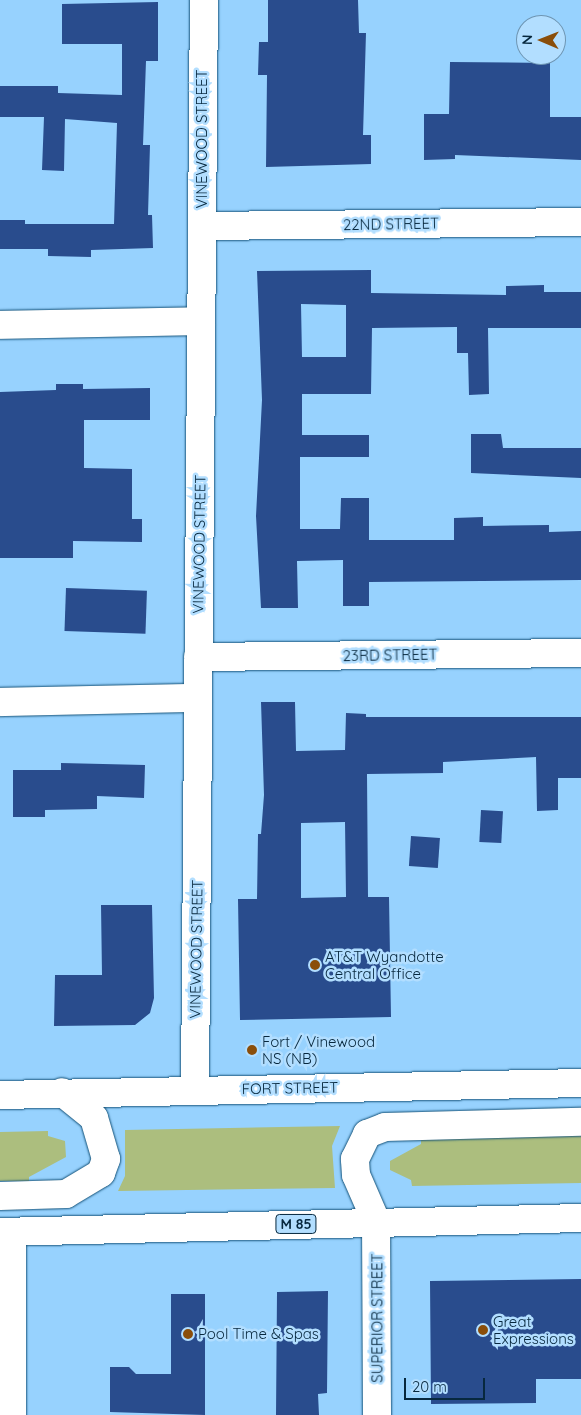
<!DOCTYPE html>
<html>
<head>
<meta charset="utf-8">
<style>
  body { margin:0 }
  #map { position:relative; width:581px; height:1415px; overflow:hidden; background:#97d2fe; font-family:Quicksand,sans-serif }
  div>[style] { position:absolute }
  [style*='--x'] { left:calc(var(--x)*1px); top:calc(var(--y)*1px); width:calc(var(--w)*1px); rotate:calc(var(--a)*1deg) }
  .green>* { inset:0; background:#acbe7e }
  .building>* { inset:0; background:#294c8d; transform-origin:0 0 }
  .roads { filter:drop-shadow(0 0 1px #155278) drop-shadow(0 0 1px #155278) }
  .street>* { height:28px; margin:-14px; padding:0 14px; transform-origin:14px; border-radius:14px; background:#fff }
  .primary>* { height:28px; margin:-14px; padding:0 14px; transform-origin:14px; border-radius:14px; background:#fff }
  .dots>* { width:14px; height:14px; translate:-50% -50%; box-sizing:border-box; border:2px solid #b2deff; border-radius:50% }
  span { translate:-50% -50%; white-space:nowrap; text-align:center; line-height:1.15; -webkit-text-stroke:5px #b2deff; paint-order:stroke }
  .shield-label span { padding:1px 4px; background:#b2deff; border:1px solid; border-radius:4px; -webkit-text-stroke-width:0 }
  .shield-label { font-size:14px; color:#07283e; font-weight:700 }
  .street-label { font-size:15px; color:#07283e }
  .poi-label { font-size:15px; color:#07283e }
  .left { translate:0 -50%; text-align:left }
  .north { position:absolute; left:516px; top:15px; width:50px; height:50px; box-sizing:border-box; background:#b2deff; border:1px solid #6e95b2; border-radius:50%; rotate:271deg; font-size:14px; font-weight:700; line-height:20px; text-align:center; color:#07283e }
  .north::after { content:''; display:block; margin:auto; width:18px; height:22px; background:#8a4e0a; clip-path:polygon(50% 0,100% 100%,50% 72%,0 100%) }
  .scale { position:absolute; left:404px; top:1378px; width:81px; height:22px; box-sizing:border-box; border:2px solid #07283e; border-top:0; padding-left:6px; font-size:15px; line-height:18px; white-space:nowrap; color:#07283e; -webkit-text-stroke:4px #b2deff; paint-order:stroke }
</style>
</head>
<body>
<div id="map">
  <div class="green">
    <i style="clip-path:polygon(340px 1126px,332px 1146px,335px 1188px,118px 1191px,125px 1176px,125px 1130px)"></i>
    <i style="clip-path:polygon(48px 1131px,48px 1136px,65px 1141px,66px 1157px,29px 1177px,29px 1181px,0 1181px,0 1132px)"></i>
    <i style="clip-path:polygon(581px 1134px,581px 1183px,412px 1186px,411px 1180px,390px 1170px,390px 1161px,421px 1144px,421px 1136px)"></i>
  </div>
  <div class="building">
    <i style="clip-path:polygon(268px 0,358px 0,359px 33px,366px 33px,363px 135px,371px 135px,371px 164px,266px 167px,267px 75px,258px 75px,259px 42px,268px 42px)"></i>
    <i style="clip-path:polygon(158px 2px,158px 61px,146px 61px,143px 145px,150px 145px,148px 215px,152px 215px,153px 248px,91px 250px,91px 257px,48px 256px,48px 249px,0 249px,0 220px,25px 220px,25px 224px,114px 224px,117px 123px,65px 119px,64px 171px,42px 170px,44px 117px,0 117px,0 86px,58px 86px,58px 93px,122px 95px,122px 44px,62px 44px,62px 4px)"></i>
    <i style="clip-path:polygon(450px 62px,550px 63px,550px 117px,581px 117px,581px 160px,455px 155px,455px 159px,424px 160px,424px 114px,449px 114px)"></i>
    <i style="clip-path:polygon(evenodd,371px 270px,371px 293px,506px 295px,506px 286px,544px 285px,544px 292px,581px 292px,581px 328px,488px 328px,489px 394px,469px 395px,468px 353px,457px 353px,457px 327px,372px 328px,371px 394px,302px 394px,302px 435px,369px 435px,369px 457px,300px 457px,300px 529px,340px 529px,341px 498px,369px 498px,369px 540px,454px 540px,454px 518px,483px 517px,483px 526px,549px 525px,549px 532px,581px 531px,581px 580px,369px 582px,369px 606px,343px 606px,343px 560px,297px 561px,298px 608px,261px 608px,256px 516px,262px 400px,257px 271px,371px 270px,301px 304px,346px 305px,346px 357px,302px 357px,301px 304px)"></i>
    <i style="clip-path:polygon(56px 384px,83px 384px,83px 389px,150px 388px,150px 420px,84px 420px,84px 468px,132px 469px,132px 519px,142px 519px,142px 542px,73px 541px,73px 558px,0 558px,0 392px,56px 390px)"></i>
    <i style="clip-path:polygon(471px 434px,501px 434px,503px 448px,581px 448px,581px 478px,471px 473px)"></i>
    <i style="left:66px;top:588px;width:81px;height:43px;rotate:2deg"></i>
    <i style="clip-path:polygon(evenodd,261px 702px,295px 702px,296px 751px,345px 750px,346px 713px,366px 714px,366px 717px,581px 717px,581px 778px,558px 778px,558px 810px,537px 811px,536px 757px,443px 762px,443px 773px,367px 774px,368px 897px,389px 897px,391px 1017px,240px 1020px,238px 899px,257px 899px,258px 834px,261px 834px,264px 795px,261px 702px,345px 822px,346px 897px,301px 898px,301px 823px,345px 822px)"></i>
    <i style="clip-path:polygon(61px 763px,145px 765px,144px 798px,97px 796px,97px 809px,45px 810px,45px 817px,13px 817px,13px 770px,61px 770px)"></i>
    <i style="left:481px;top:810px;width:22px;height:32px;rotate:3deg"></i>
    <i style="left:411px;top:836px;width:29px;height:30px;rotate:4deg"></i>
    <i style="clip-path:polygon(101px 905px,152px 905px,154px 998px,150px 1013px,135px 1025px,54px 1026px,55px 975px,102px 975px)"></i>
    <i style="clip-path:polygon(581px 1279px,581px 1379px,536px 1379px,536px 1403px,431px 1404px,430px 1281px)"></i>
    <i style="clip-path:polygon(328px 1291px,327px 1393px,318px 1394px,319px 1415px,276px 1415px,277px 1292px)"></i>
    <i style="clip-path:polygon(171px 1294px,205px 1294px,205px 1415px,110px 1412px,110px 1367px,129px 1367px,136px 1374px,171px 1374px)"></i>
  </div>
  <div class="roads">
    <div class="street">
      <i style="--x:202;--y:226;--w:379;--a:-0.6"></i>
      <i style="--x:0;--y:325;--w:201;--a:-1.1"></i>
      <i style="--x:198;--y:657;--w:383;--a:-0.6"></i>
      <i style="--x:0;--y:702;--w:198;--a:-1.2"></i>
      <i style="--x:195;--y:1089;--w:1089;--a:-89.53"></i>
      <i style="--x:376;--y:1221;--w:194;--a:89.7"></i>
      <i style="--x:12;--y:1415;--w:183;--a:-90"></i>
    </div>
    <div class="primary">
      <i style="--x:0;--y:1095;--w:581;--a:-1.18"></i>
      <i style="--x:0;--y:1196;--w:66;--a:-1.7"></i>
      <i style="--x:66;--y:1194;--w:41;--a:-31"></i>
      <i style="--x:101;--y:1173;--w:15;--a:-70"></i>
      <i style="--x:106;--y:1159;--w:43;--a:-106.3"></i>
      <i style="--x:94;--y:1118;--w:41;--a:-140.9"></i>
      <i style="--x:376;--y:1221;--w:50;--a:-113.5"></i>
      <i style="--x:356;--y:1175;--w:16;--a:-94"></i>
      <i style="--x:355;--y:1159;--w:28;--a:-64"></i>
      <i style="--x:367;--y:1134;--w:19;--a:-21"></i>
      <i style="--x:385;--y:1127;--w:196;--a:-1.5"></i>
      <i style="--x:0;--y:1232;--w:581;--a:-1.38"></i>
    </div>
  </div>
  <div class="dots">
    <i style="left:315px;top:965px;background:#8a4e0a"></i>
    <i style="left:252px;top:1050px;background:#8a4e0a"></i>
    <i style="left:483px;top:1330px;background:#8a4e0a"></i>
    <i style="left:188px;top:1334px;background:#8a4e0a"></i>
  </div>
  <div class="shield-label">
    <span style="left:296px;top:1224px">M 85</span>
  </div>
  <div class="street-label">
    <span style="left:202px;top:139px;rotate:-90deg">VINEWOOD STREET</span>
    <span style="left:391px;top:224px;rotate:-1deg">22ND STREET</span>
    <span style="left:199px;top:544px;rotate:-89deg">VINEWOOD STREET</span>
    <span style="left:390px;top:655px;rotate:-1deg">23RD STREET</span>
    <span style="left:196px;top:949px;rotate:-89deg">VINEWOOD STREET</span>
    <span style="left:290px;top:1088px;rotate:-1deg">FORT STREET</span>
    <span style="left:377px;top:1318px;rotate:-90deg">SUPERIOR STREET</span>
  </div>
  <div class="poi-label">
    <span class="left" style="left:325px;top:965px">AT&amp;T Wyandotte<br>Central Office</span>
    <span class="left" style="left:262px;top:1050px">Fort / Vinewood<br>NS (NB)</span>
    <span class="left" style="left:493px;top:1330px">Great<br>Expressions</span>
    <span class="left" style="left:198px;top:1334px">Pool Time &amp; Spas</span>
  </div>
  <div class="north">N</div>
  <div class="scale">20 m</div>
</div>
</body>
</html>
